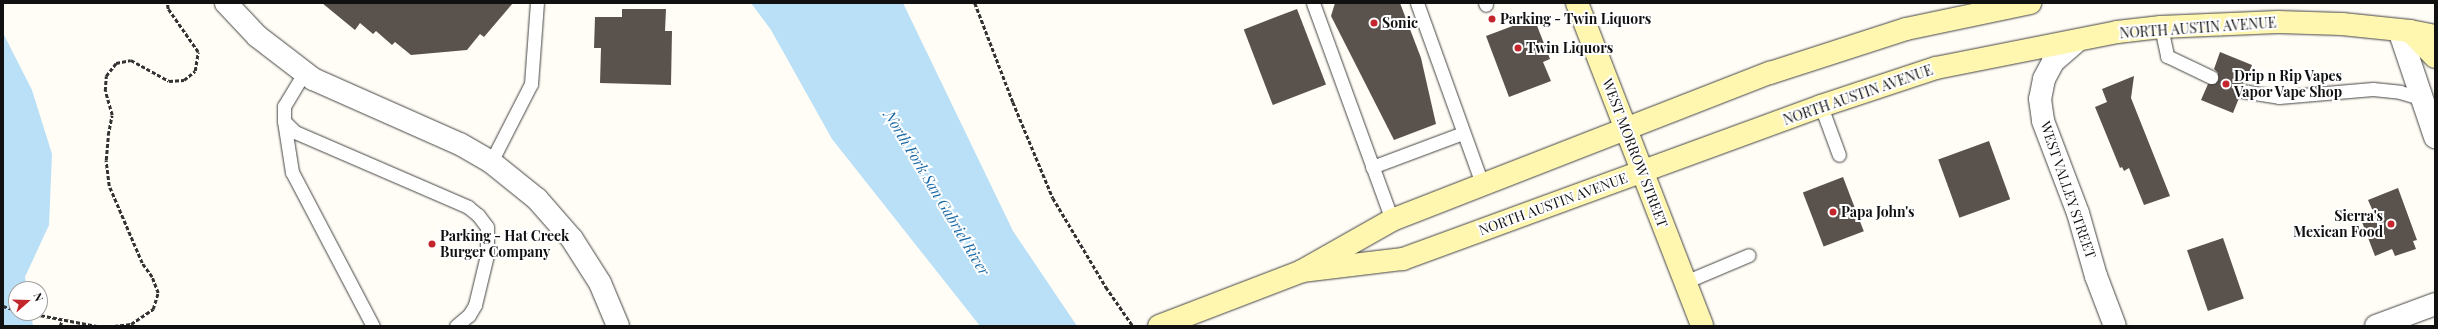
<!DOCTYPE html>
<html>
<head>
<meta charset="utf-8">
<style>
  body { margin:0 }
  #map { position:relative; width:2438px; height:329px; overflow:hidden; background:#fffdf5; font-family:"Playfair Display",serif }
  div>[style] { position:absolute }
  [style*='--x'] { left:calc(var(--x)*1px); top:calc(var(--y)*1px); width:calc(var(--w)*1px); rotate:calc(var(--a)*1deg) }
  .water>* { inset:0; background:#b9e0f7 }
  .building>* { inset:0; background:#5a524d; transform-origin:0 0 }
  .path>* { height:2.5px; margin-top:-1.25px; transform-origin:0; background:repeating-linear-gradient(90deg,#333 0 4px,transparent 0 6px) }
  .roads { filter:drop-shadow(0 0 1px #444) drop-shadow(0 0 1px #444) }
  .lane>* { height:13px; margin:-6.5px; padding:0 6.5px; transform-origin:6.5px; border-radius:6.5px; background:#fff }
  .street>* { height:22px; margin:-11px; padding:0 11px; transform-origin:11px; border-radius:11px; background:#fff }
  .secondary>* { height:22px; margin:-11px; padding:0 11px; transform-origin:11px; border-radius:11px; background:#fff6b0 }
  .dots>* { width:11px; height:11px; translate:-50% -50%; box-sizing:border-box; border:2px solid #fff; border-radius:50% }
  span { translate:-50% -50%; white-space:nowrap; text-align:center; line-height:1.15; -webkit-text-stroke:4px #fff; paint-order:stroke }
  .poi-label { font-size:14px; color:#111; font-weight:700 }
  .left { translate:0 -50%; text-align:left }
  .right { translate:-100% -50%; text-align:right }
  .street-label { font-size:14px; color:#111 }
  .water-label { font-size:15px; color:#1768a6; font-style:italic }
  .frame { position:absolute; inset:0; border:4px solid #111; pointer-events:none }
  .north { position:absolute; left:8px; top:281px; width:40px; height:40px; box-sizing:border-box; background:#fff; border:1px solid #a0a0a0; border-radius:50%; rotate:70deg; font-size:11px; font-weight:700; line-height:16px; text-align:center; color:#111 }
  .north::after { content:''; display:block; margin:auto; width:14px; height:18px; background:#c4262e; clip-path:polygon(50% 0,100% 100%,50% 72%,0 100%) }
</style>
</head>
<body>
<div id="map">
  <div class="water">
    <i style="clip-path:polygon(751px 3px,903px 3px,1013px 231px,1077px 326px,980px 326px,832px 139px,771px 30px)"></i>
    <i style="clip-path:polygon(3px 33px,32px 90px,52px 154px,49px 225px,25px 277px,27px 289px,16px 289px,16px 313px,31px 313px,33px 326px,3px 326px)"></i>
  </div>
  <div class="building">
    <i style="clip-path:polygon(322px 3px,513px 3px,484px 37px,480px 34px,467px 50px,411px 55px,395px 42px,392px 45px,376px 31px,373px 34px,360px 23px,355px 30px)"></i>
    <i style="clip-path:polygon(1335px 3px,1400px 3px,1421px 58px,1436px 124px,1394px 140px,1331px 16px)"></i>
    <i style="clip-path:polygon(622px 9px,666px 9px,665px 31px,672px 31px,671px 85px,600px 83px,601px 48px,594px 48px,595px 17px,622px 17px)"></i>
    <i style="left:1297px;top:9px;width:81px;height:57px;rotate:69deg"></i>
    <i style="clip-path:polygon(1534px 18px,1550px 59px,1543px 62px,1551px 81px,1509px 97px,1486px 36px)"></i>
    <i style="clip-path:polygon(2220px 52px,2252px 65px,2245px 83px,2239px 84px,2234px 89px,2235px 94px,2239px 98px,2233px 113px,2201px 100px,2208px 84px,2215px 84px,2218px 80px,2218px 73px,2214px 69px)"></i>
    <i style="clip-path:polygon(2134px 76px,2131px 98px,2170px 196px,2144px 205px,2129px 168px,2124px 171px,2122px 167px,2120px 168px,2095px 107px,2107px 102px,2102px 89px)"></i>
    <i style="left:1989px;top:141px;width:62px;height:54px;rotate:70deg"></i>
    <i style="left:1843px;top:177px;width:58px;height:43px;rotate:69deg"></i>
    <i style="clip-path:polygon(2398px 188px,2417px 240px,2413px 241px,2416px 249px,2395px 256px,2392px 249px,2375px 256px,2362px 222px,2375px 216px,2368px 200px)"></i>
    <i style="left:2223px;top:238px;width:64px;height:38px;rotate:71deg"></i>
  </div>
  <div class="path">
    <i style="--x:975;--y:3;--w:106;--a:69"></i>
    <i style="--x:1013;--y:102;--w:104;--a:67.4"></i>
    <i style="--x:1053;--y:198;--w:104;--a:59.2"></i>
    <i style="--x:1106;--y:287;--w:47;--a:55.3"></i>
    <i style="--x:3;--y:306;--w:14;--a:17"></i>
    <i style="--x:29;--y:313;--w:69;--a:10.8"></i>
    <i style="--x:60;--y:326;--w:6;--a:-72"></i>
    <i style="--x:114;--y:326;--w:17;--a:-7"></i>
    <i style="--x:131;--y:324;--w:27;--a:-34"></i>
    <i style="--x:153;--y:309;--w:17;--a:-73"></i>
    <i style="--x:158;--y:293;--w:17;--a:-111"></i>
    <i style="--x:152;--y:277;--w:17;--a:-126"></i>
    <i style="--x:142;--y:263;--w:84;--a:-113.2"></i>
    <i style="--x:109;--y:186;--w:26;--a:-97"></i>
    <i style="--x:106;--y:160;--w:25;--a:-85"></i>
    <i style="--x:108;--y:135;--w:20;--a:-79"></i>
    <i style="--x:112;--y:115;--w:25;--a:-106"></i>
    <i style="--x:105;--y:91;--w:15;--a:-86"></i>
    <i style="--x:106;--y:76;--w:16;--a:-52"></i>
    <i style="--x:116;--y:63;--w:15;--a:-11"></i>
    <i style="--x:131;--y:60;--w:43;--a:28.9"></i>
    <i style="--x:169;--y:81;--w:15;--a:-4"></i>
    <i style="--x:184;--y:80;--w:14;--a:-39"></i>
    <i style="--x:195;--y:71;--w:19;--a:-81"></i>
    <i style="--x:198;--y:52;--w:52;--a:-124.9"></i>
    <i style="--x:168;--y:9;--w:6;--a:-99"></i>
  </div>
  <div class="roads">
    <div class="lane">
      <i style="--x:1313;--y:3;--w:231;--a:70"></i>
      <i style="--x:1417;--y:3;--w:192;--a:70.2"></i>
      <i style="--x:1485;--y:3;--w:2;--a:63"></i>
      <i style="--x:2161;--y:27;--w:30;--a:78"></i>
      <i style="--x:2167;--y:56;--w:49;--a:25.5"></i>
      <i style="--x:304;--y:73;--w:39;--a:121"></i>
      <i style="--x:284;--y:106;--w:15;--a:90"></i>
      <i style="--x:284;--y:121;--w:52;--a:81.1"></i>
      <i style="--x:292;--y:172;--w:174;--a:62.3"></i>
      <i style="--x:2242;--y:91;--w:37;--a:9"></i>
      <i style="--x:2279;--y:97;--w:94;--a:-4.9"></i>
      <i style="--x:2373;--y:89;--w:27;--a:6"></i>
      <i style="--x:2400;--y:92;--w:27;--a:17"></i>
      <i style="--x:1821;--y:106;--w:52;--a:69.8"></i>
      <i style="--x:284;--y:121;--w:16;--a:45"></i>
      <i style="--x:295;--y:132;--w:189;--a:23.4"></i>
      <i style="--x:468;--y:207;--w:13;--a:39"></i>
      <i style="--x:478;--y:215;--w:15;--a:53"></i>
      <i style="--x:487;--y:227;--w:28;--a:90"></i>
      <i style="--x:487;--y:255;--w:51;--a:103.5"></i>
      <i style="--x:475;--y:305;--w:12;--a:121"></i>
      <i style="--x:469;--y:315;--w:17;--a:140"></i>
      <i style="--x:491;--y:162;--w:88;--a:-62.9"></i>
      <i style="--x:531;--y:84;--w:81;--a:-85.8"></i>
      <i style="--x:1372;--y:167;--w:97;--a:-20.5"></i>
      <i style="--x:1685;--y:282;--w:69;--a:-22.9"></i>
    </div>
    <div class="street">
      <i style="--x:226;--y:3;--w:45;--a:46.8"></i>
      <i style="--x:257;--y:36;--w:71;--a:37.5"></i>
      <i style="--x:313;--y:79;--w:161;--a:23.9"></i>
      <i style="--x:460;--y:144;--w:36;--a:30"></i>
      <i style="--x:491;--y:162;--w:59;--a:38.8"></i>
      <i style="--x:537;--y:199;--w:53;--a:48.8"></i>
      <i style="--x:572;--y:239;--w:52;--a:57.5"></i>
      <i style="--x:600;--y:283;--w:47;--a:67.3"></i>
      <i style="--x:2399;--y:30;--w:113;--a:71.4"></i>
      <i style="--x:2077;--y:41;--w:32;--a:139"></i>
      <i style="--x:2053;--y:62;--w:19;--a:118"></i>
      <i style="--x:2044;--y:79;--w:20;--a:101"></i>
      <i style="--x:2040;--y:99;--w:22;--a:82"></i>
      <i style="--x:2043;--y:121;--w:98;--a:69.2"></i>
      <i style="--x:2078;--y:213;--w:66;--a:74.1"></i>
      <i style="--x:2096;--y:276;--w:53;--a:69.2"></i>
      <i style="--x:2376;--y:326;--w:63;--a:-20.4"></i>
    </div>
    <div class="secondary">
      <i style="--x:1577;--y:3;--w:346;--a:68.8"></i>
      <i style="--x:2410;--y:31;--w:36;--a:46"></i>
      <i style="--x:1302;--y:271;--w:102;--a:-6.8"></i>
      <i style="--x:1403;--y:259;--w:445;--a:-20.1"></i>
      <i style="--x:1821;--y:106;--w:121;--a:-18.3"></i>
      <i style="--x:1936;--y:68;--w:185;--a:-11.2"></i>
      <i style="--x:2117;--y:32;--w:44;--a:-6.5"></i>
      <i style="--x:2161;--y:27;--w:117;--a:-2.4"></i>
      <i style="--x:2278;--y:22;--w:64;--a:1.8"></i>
      <i style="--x:2342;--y:24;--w:68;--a:5.9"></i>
      <i style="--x:2410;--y:31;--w:25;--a:11"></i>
      <i style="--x:1159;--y:326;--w:153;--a:-21"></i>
      <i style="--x:1302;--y:271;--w:103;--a:-29.5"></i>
      <i style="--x:1392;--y:220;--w:406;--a:-21.3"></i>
      <i style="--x:1770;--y:73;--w:143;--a:-17.9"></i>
      <i style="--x:1906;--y:29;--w:127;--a:-11.8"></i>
    </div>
  </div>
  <div class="dots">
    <i style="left:1492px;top:19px;background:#c4262e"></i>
    <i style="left:1374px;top:23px;background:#c4262e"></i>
    <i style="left:1518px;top:48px;background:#c4262e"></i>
    <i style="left:2226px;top:84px;background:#c4262e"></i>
    <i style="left:1833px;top:212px;background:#c4262e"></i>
    <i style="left:2391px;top:224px;background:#c4262e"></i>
    <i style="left:432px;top:244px;background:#c4262e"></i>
  </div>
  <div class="poi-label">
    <span class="left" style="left:1500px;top:19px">Parking - Twin Liquors</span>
    <span class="left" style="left:1382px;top:23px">Sonic</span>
    <span class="left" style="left:1526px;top:48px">Twin Liquors</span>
    <span class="left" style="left:2234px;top:84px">Drip n Rip Vapes<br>Vapor Vape Shop</span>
    <span class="left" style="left:1841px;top:212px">Papa John's</span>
    <span class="right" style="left:2383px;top:224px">Sierra's<br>Mexican Food</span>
    <span class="left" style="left:440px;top:244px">Parking - Hat Creek<br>Burger Company</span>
  </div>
  <div class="street-label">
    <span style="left:2198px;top:28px;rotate:-4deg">NORTH AUSTIN AVENUE</span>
    <span style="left:1858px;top:95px;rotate:-19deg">NORTH AUSTIN AVENUE</span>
    <span style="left:1635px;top:153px;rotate:69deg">WEST MORROW STREET</span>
    <span style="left:2068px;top:190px;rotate:71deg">WEST VALLEY STREET</span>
    <span style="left:1553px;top:204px;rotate:-20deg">NORTH AUSTIN AVENUE</span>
  </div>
  <div class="water-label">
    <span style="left:937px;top:193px;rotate:59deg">North Fork San Gabriel River</span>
  </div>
  <div class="frame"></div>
  <div class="north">N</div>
</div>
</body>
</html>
